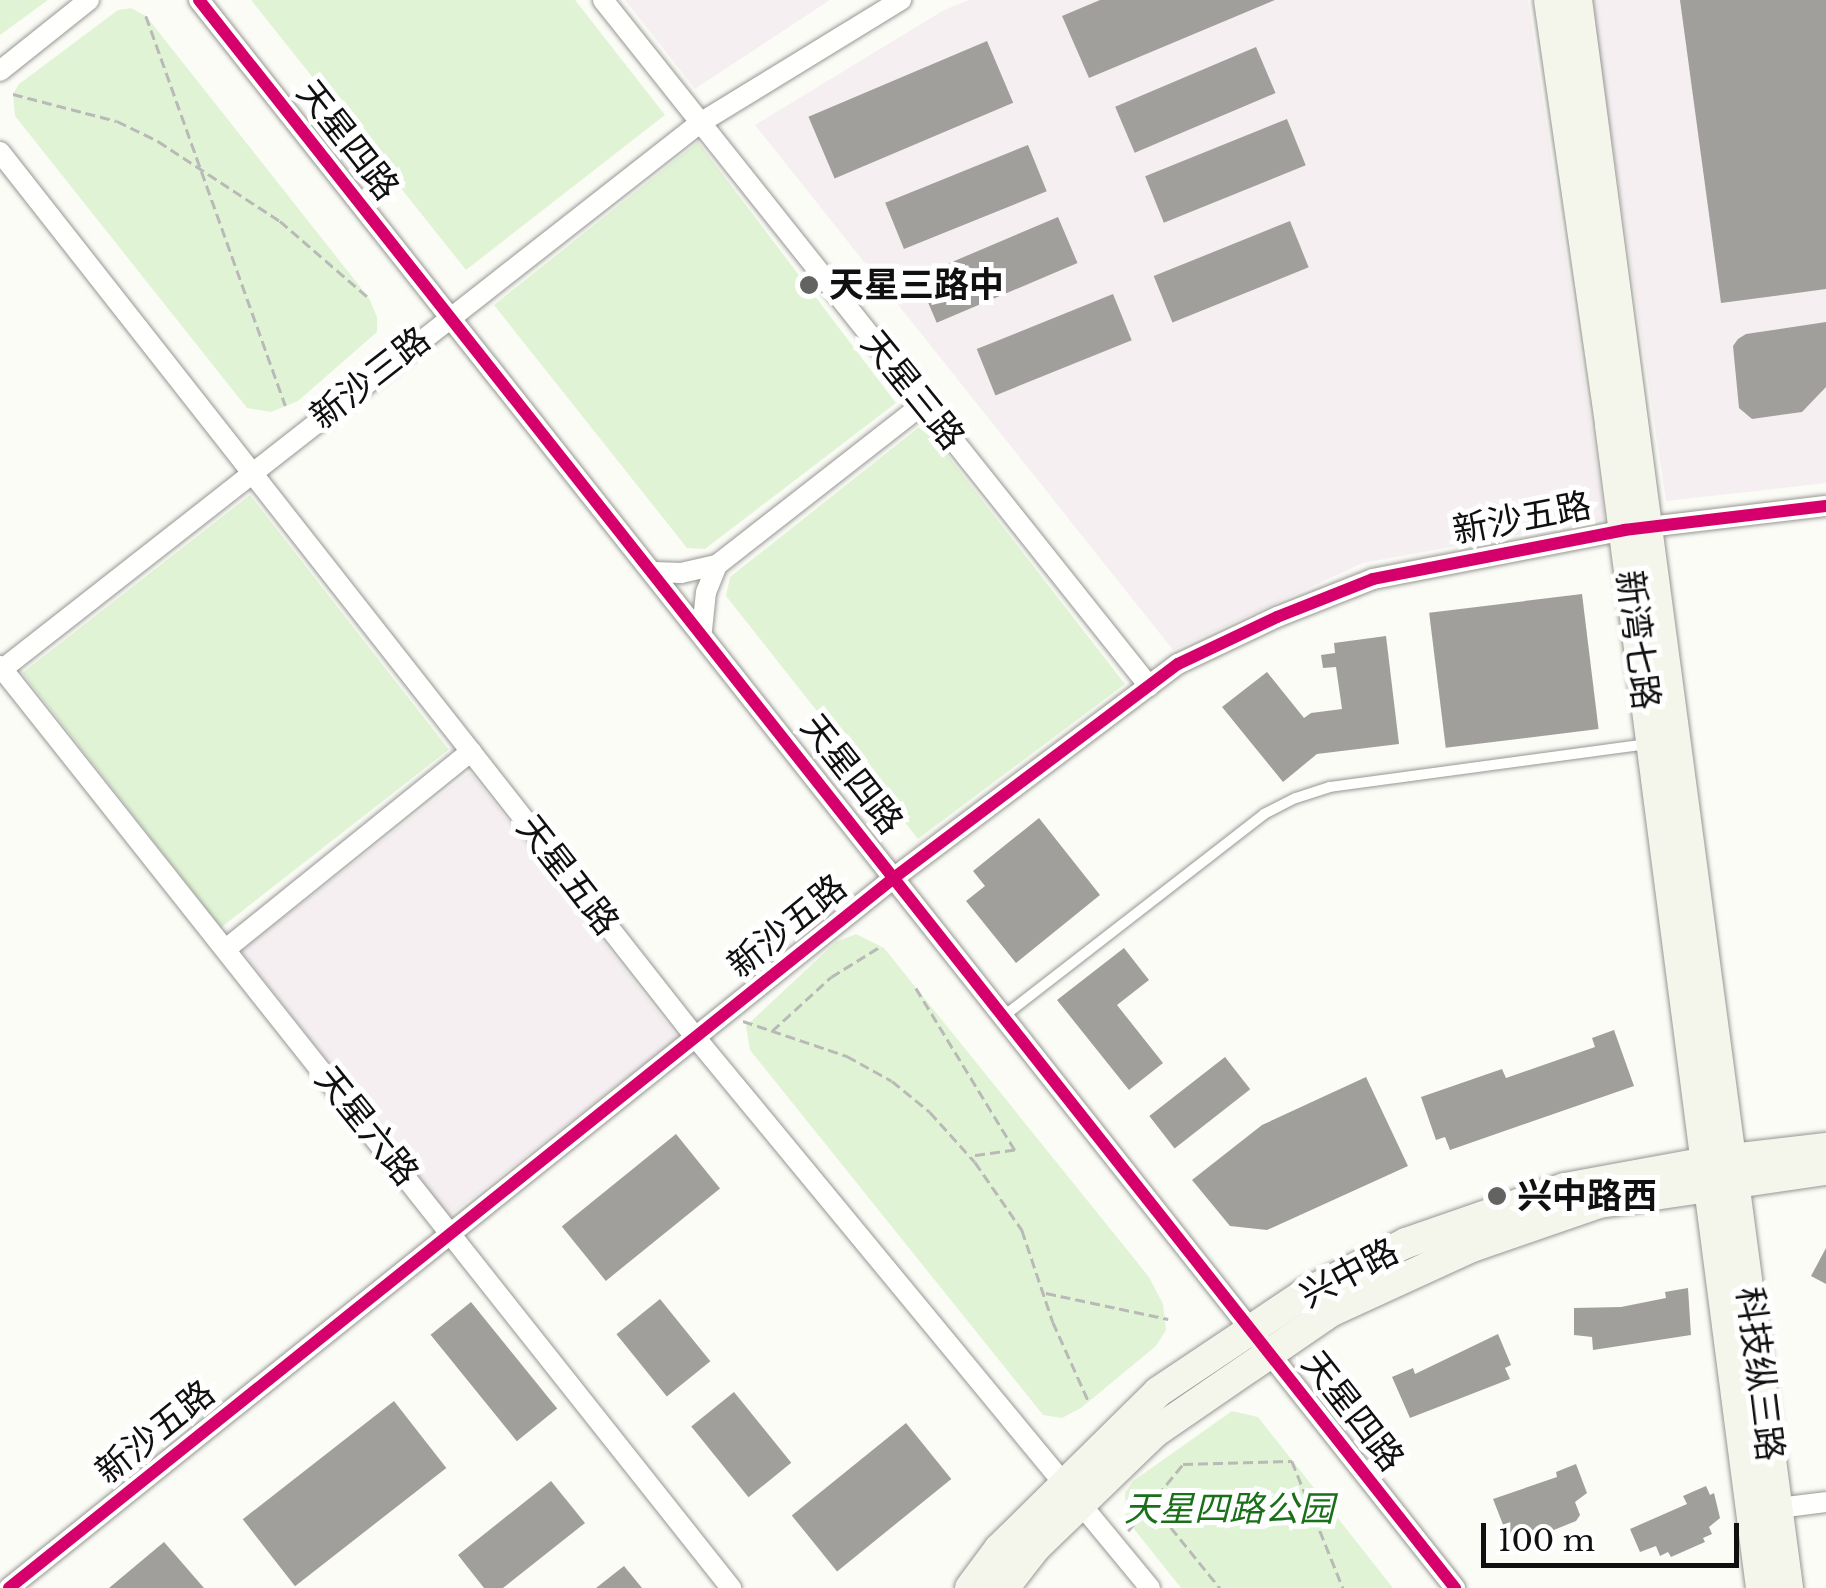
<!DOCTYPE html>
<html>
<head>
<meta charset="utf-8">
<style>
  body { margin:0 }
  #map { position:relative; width:1826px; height:1588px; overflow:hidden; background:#fcfcf7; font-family:"Libre Baskerville","Noto Sans SC",serif }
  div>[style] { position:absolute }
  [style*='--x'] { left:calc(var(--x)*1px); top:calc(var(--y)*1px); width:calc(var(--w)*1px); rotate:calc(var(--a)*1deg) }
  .industrial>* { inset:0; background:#f5eff2; transform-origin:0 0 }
  .green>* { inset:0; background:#e0f4d5; transform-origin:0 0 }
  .building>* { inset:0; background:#a09f9c; transform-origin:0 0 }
  .path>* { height:2.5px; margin-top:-1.25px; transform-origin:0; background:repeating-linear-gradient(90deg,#b9b9b8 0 10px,transparent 0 15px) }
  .roads { filter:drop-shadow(0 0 2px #969694) drop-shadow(0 0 2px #969694) }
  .lane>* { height:10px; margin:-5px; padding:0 5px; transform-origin:5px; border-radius:5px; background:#fffffe }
  .street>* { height:20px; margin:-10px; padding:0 10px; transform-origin:10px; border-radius:10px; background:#fffffe }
  .secondary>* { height:30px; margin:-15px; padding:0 15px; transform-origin:15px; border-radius:15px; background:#f5f6eb }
  .cycleway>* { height:12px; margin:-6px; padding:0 6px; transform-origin:6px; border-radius:6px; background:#d6006c }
  .dots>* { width:28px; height:28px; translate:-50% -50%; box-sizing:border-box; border:5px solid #fff; border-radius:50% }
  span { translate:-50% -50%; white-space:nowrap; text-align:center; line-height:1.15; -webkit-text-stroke:10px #fff; paint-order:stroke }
  .street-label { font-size:35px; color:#101010 }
  .poi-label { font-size:35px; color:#101010; font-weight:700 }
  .left { translate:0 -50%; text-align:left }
  .park-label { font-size:35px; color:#1a7019; font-style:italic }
  .scale { position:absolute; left:1481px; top:1523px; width:258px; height:45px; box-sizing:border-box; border:5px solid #101010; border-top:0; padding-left:12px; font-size:30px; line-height:35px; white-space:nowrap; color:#101010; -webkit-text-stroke:8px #fff; paint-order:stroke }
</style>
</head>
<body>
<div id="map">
  <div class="industrial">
    <i style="clip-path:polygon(625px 0,830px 0,695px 89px)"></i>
    <i style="clip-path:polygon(969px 0,1528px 0,1605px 519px,1363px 563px,1173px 650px,755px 125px,944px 10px)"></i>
    <i style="clip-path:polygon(1591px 0,1826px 0,1826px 483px,1666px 501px)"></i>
    <i style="left:470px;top:772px;width:337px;height:290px;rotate:52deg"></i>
  </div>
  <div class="green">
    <i style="clip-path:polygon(0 0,48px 0,0 35px)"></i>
    <i style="clip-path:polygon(251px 0,575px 0,665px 115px,466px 270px)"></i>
    <i style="clip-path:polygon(131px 8px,146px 16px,369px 298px,377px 317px,377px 332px,298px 401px,271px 412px,247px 408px,15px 116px,13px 94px,19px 84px,118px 10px)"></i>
    <i style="clip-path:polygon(698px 142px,896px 403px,705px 549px,687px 548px,494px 305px)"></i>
    <i style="clip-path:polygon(923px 424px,1125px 684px,918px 839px,726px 596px,730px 577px)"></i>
    <i style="left:250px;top:495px;width:323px;height:289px;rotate:52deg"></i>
    <i style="clip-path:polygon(856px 934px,884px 948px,1149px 1277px,1163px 1304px,1166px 1330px,1156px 1346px,1081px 1408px,1062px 1418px,1043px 1415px,750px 1050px,746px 1026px,836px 942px)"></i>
    <i style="clip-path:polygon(1232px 1411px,1258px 1417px,1393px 1588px,1181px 1588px,1126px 1519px,1125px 1493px,1133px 1481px)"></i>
  </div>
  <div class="building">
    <i style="clip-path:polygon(1100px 0,1275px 0,1089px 78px,1062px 16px)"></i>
    <i style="clip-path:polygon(1680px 0,1826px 0,1826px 289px,1721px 303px)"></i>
    <i style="left:987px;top:41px;width:67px;height:194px;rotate:67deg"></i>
    <i style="left:1256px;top:47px;width:50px;height:153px;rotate:67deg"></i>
    <i style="left:1287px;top:119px;width:50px;height:153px;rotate:68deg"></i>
    <i style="left:1028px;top:145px;width:50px;height:154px;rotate:68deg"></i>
    <i style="left:1058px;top:217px;width:50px;height:153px;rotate:67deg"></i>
    <i style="left:1290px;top:221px;width:50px;height:147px;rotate:68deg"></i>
    <i style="left:1113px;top:294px;width:50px;height:147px;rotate:68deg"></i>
    <i style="clip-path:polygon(1826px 322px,1826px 387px,1802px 412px,1752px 419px,1739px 408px,1733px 346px,1738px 339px,1746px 334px)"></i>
    <i style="left:1582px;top:594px;width:136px;height:154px;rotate:83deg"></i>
    <i style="clip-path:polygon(1386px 636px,1399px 744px,1317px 754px,1283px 782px,1222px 707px,1267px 672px,1304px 718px,1311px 713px,1342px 709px,1336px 667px,1323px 668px,1321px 655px,1335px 653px,1334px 643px)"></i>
    <i style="clip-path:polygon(1039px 818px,1100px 895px,1016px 963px,966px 901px,985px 886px,973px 871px)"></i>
    <i style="clip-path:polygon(1124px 948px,1149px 980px,1117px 1005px,1163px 1063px,1129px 1090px,1057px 1000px)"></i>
    <i style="clip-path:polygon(1614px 1030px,1634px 1086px,1450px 1150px,1445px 1137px,1436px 1140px,1421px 1097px,1502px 1069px,1506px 1078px,1595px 1047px,1592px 1038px)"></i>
    <i style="left:1225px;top:1057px;width:41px;height:96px;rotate:52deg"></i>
    <i style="clip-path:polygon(1366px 1077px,1408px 1166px,1267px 1230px,1230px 1226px,1192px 1180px,1262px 1125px)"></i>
    <i style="left:676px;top:1134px;width:70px;height:147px;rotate:51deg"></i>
    <i style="clip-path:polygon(1826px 1248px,1826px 1284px,1811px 1276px)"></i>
    <i style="clip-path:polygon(1688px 1288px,1691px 1335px,1593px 1350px,1592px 1337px,1574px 1335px,1574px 1308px,1621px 1307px,1666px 1298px,1665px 1292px)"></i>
    <i style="left:660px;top:1299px;width:80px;height:56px;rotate:51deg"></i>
    <i style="left:471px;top:1302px;width:137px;height:52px;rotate:51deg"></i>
    <i style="clip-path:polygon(1498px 1334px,1511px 1365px,1505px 1368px,1510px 1379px,1410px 1418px,1392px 1377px,1413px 1368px,1415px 1374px)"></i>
    <i style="left:734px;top:1392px;width:91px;height:55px;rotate:51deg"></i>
    <i style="left:394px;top:1401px;width:85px;height:192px;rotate:52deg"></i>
    <i style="left:906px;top:1423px;width:72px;height:147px;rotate:51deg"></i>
    <i style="clip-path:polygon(1576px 1464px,1587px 1493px,1575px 1502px,1580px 1515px,1576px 1521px,1539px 1536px,1536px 1529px,1526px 1533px,1524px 1528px,1507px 1535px,1493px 1499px,1557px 1477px,1556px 1472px)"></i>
    <i style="clip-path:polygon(551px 1481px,585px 1523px,503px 1588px,484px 1588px,458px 1555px)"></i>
    <i style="clip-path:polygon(1706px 1486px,1710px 1495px,1714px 1493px,1720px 1518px,1709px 1527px,1712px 1534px,1703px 1538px,1705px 1542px,1671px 1557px,1668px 1552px,1660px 1556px,1656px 1546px,1640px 1552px,1630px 1529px,1687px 1504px,1683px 1496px)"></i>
    <i style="clip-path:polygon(164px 1542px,204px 1588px,109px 1588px)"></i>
    <i style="clip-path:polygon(624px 1566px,642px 1588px,596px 1588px)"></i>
  </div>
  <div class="path">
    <i style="--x:146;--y:16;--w:414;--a:70.3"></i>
    <i style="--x:13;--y:94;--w:107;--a:14.6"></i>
    <i style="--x:117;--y:121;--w:46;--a:26"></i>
    <i style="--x:158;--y:141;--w:146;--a:33.3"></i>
    <i style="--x:280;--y:221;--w:118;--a:40.9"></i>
    <i style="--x:916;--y:988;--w:190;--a:58.6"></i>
    <i style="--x:1015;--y:1150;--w:43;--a:172.1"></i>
    <i style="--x:743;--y:1021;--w:110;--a:18.6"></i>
    <i style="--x:847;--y:1056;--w:51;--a:29.1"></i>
    <i style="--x:892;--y:1081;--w:49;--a:39.2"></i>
    <i style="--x:930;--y:1112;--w:67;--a:48"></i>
    <i style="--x:975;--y:1162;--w:83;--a:55.3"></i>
    <i style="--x:1022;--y:1230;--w:97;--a:71.4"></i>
    <i style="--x:1053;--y:1322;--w:88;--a:65.8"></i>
    <i style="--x:772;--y:1031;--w:80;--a:-42.5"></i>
    <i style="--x:831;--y:977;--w:59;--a:-31.8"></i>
    <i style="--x:1046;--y:1293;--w:125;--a:12"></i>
    <i style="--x:1152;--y:1504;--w:108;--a:51"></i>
    <i style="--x:1128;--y:1531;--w:87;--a:-50.6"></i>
    <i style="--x:1183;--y:1464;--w:109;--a:-1.6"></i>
    <i style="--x:1292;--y:1461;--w:137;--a:68.1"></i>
  </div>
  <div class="roads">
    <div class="lane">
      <i style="--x:1004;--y:1016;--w:329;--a:-37.8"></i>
      <i style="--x:1264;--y:814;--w:36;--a:-27"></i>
      <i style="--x:1296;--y:798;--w:36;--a:-18"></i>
      <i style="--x:1330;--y:787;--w:323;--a:-7.7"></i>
    </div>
    <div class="street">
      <i style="--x:199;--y:0;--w:2025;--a:51.66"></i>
      <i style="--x:603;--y:0;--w:877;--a:51.48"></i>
      <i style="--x:0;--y:71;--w:114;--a:-38.6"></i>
      <i style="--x:0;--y:152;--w:1127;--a:51.85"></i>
      <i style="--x:696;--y:1038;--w:713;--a:50.46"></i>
      <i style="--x:717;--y:565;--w:263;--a:-38"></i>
      <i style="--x:654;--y:572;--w:27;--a:2"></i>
      <i style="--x:681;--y:573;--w:37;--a:-13"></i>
      <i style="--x:717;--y:565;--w:29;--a:112"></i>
      <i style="--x:706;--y:592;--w:39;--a:96"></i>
      <i style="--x:0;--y:666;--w:1177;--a:51.59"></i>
      <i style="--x:0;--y:671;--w:889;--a:-38.06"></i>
      <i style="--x:700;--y:123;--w:236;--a:-31.5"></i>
      <i style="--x:226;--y:949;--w:315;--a:-38.9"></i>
      <i style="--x:1778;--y:1508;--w:48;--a:-7.1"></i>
      <i style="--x:9;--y:1588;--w:1136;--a:-38.75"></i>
      <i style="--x:895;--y:877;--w:354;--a:-37"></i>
      <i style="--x:1178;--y:664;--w:110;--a:-25.4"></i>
      <i style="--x:1277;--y:617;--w:103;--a:-21.6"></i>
      <i style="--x:1373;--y:579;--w:256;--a:-11"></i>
      <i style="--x:1624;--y:530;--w:203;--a:-6.8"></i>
    </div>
    <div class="secondary">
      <i style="--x:1549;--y:0;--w:429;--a:81.8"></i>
      <i style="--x:1610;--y:425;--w:1173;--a:82.6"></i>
      <i style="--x:1577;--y:0;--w:1602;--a:82.43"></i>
      <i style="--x:970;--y:1588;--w:49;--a:-53.4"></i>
      <i style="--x:999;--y:1549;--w:223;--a:-44.6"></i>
      <i style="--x:1158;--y:1392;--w:178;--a:-33.8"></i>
      <i style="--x:1306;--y:1293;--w:112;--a:-26.6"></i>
      <i style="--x:1406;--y:1243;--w:168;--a:-19.1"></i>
      <i style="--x:1565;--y:1188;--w:143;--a:-10.4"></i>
      <i style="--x:1706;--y:1162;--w:121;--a:-6.7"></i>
      <i style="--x:1004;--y:1588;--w:51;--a:-52.2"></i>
      <i style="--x:1035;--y:1548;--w:167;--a:-44"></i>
      <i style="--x:1155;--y:1432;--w:214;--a:-34.4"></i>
      <i style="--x:1332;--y:1311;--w:154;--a:-24.6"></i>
      <i style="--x:1472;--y:1247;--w:134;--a:-19.1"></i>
      <i style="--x:1599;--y:1203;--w:229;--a:-8.3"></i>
    </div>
  </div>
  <div class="cycleway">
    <i style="--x:199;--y:0;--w:2025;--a:51.66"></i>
    <i style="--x:9;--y:1588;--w:1136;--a:-38.75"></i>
    <i style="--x:895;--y:877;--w:354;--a:-37"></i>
    <i style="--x:1178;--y:664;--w:110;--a:-25.4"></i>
    <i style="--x:1277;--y:617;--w:103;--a:-21.6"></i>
    <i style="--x:1373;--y:579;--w:256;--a:-11"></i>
    <i style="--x:1624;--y:530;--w:203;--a:-6.8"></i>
  </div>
  <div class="dots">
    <i style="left:809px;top:285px;background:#636361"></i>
    <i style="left:1497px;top:1196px;background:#636361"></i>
  </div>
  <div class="street-label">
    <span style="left:348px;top:140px;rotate:52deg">天星四路</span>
    <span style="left:370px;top:378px;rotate:-38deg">新沙三路</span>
    <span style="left:913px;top:390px;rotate:51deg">天星三路</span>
    <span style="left:1522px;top:518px;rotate:-11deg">新沙五路</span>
    <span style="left:1638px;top:640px;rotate:83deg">新湾七路</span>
    <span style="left:852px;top:774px;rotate:52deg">天星四路</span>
    <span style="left:568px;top:875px;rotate:52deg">天星五路</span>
    <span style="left:787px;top:926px;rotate:-39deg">新沙五路</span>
    <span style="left:367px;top:1126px;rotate:51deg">天星六路</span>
    <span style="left:1349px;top:1273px;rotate:-28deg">兴中路</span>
    <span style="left:1760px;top:1374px;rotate:83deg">科技纵三路</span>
    <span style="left:1353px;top:1411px;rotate:52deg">天星四路</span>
    <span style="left:155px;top:1432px;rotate:-39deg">新沙五路</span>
  </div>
  <div class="poi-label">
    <span class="left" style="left:829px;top:285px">天星三路中</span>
    <span class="left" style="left:1517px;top:1196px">兴中路西</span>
  </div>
  <div class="park-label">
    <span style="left:1229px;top:1509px">天星四路公园</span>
  </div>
  <div class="scale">100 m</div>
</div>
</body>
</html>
